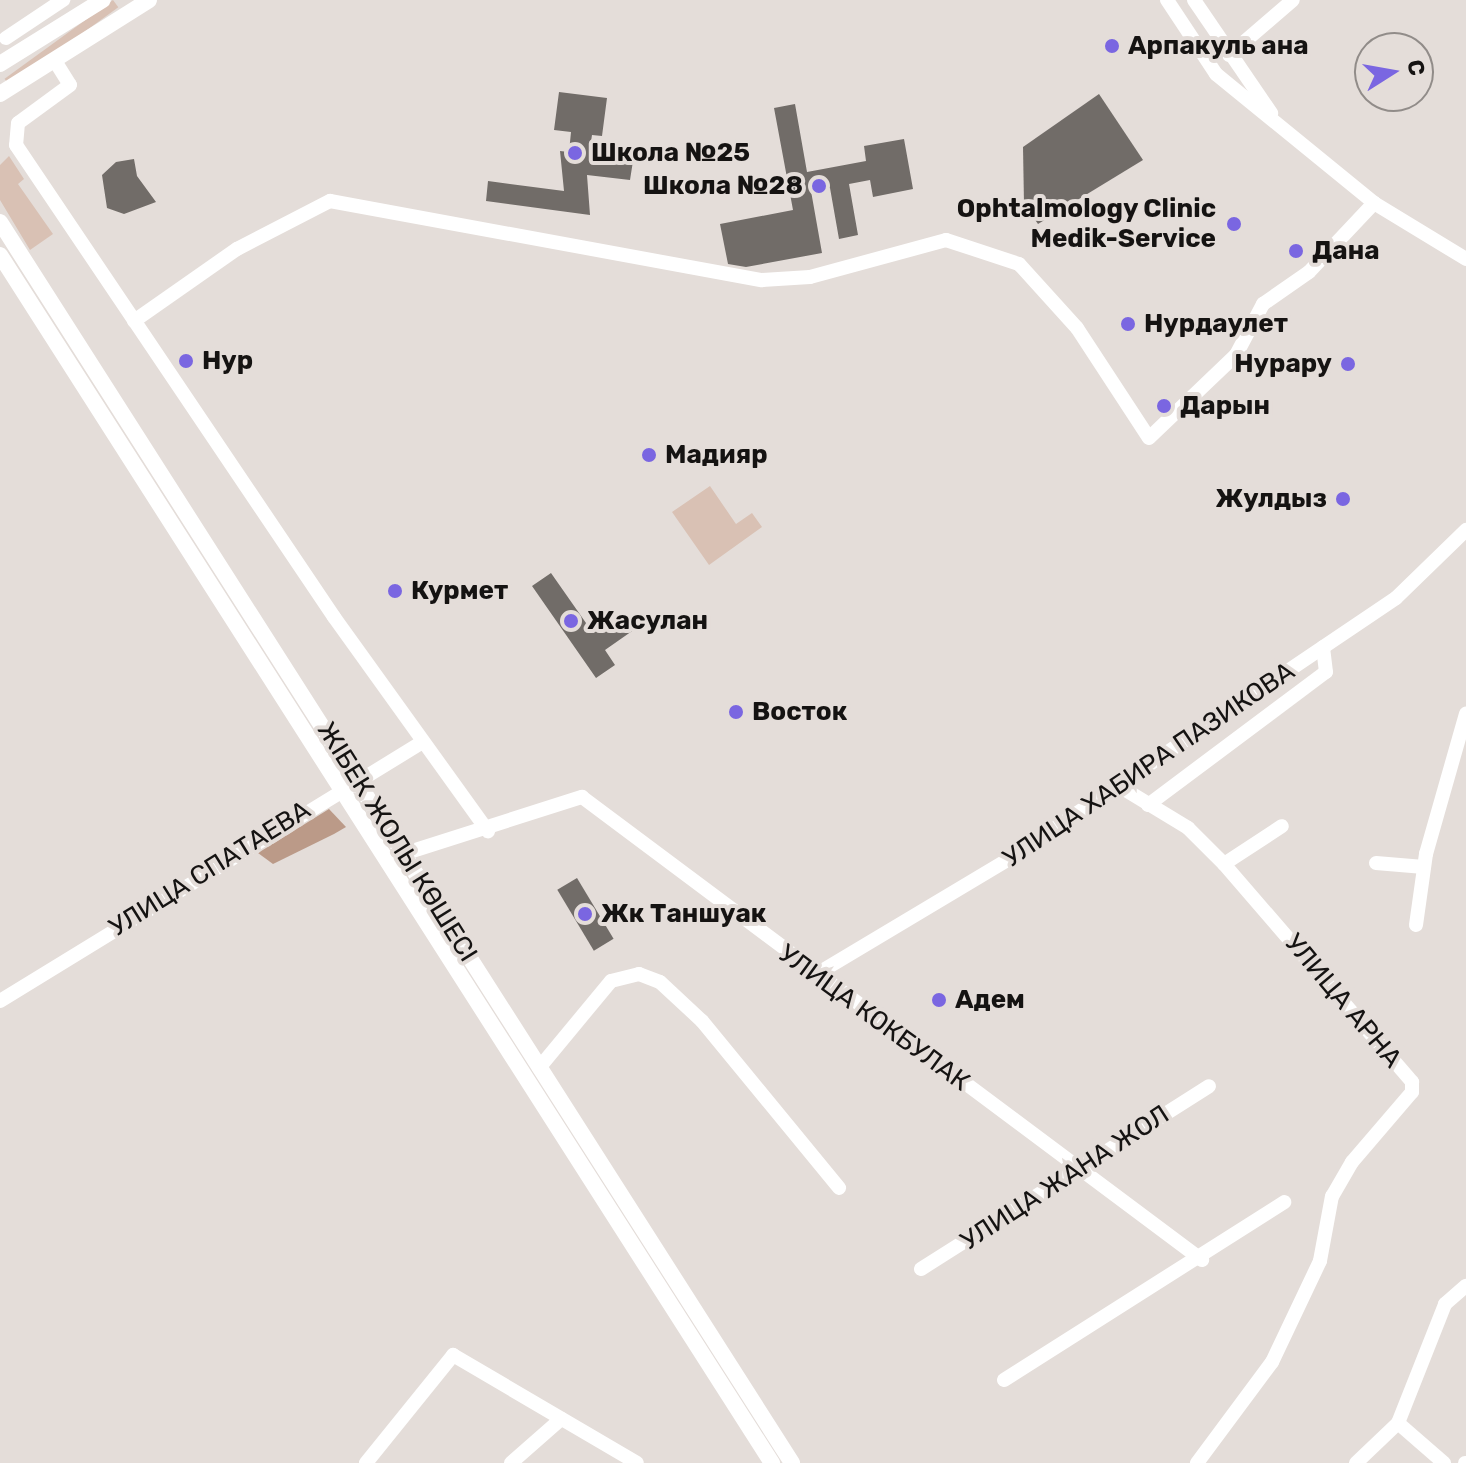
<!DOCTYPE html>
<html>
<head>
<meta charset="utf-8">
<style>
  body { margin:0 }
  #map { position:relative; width:1466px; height:1463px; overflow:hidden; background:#e4ddd9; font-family:Rubik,sans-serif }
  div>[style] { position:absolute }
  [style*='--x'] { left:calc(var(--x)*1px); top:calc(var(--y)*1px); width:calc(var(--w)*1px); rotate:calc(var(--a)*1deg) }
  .green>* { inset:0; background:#d9c1b4; transform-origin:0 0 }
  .forest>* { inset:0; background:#bb9a88 }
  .building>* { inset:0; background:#716c68; transform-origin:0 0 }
  .minor>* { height:14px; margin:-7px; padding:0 7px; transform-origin:7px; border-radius:7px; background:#fff }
  .major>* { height:16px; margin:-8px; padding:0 8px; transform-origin:8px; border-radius:8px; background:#fff }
  .dots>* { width:22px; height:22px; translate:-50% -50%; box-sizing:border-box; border:4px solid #e4ddd9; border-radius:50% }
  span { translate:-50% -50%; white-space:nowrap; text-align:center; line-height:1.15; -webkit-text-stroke:8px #e4ddd9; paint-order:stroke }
  .poi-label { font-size:26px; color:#151312; font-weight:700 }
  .left { translate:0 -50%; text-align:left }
  .right { translate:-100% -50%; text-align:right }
  .street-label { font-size:26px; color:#151312 }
  .north { position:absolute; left:1354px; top:32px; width:80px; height:80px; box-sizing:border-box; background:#e4ddd9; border:2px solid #918c89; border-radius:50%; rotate:79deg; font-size:22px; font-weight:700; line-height:32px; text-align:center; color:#151312 }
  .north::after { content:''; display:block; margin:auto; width:28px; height:36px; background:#7a66e1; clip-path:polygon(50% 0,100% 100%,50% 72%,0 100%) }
</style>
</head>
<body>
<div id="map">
  <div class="green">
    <i style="left:113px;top:0;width:9px;height:134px;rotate:54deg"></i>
    <i style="clip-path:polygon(9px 156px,24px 179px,18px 184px,53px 234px,30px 250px,0 200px,0 165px)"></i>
    <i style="clip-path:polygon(710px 486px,736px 524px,752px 513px,762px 527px,709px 565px,672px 512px)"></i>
  </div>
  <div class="forest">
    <i style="clip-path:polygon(329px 809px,346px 827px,334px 834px,273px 864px,258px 853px)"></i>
  </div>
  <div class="building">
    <i style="clip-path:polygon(559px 92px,607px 98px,602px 136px,592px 135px,589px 155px,633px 161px,630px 180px,587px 175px,590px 215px,486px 201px,488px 181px,564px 191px,560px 151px,569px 152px,571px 132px,554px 130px)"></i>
    <i style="clip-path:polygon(1099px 94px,1143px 160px,1038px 224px,1024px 204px,1023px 147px)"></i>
    <i style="clip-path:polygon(795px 104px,807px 172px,866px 161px,864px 146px,904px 139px,913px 189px,873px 197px,870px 180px,849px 184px,858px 235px,839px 239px,830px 188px,811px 191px,822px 253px,746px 267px,728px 264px,720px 224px,793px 210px,774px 108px)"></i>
    <i style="clip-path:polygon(134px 159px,137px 176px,156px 202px,124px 214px,107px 208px,102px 175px,116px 162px)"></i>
    <i style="clip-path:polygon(551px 573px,593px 633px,623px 613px,635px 629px,605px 650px,615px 665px,596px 678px,532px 586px)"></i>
    <i style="left:577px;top:878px;width:71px;height:23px;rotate:59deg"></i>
  </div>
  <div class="minor">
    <i style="--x:1167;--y:0;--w:89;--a:56.5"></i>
    <i style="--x:1216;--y:74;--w:204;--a:39.2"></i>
    <i style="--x:1374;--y:203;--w:108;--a:31.3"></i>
    <i style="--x:1194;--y:0;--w:137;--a:55.7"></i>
    <i style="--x:6;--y:38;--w:69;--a:-33.7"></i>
    <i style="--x:1229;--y:55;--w:84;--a:-40.7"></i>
    <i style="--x:55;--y:61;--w:28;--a:58"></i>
    <i style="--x:70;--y:85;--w:64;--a:143.8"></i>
    <i style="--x:18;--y:123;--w:22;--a:95"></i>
    <i style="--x:16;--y:145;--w:569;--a:56.03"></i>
    <i style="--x:334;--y:617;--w:264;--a:54.3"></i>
    <i style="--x:134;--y:321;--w:126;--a:-35"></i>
    <i style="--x:237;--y:249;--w:105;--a:-27.3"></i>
    <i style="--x:330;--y:201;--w:439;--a:10.4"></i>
    <i style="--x:762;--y:280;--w:48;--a:-3.6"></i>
    <i style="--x:810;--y:277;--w:141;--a:-15.2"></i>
    <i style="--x:946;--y:240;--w:77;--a:18.2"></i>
    <i style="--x:1019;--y:264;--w:86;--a:47.8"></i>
    <i style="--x:1077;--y:328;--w:131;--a:56.8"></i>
    <i style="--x:1149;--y:438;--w:120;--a:-43.7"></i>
    <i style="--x:1236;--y:355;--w:58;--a:-62.1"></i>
    <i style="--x:1263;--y:304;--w:56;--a:-34.8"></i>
    <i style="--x:1309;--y:272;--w:95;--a:-46.7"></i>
    <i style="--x:1119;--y:786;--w:81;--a:31.3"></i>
    <i style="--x:1188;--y:828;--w:51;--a:45"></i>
    <i style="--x:1224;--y:864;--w:288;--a:49.2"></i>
    <i style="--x:1412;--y:1082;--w:10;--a:90"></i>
    <i style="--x:1412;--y:1092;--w:92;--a:130.6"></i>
    <i style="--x:1352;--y:1162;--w:39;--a:120"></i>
    <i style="--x:1332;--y:1196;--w:66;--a:100.5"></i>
    <i style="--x:1320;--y:1261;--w:112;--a:115.4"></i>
    <i style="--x:1272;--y:1362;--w:126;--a:126.6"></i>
    <i style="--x:1148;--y:805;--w:222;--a:-36.8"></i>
    <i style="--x:1326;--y:672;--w:25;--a:-97"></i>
    <i style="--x:406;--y:853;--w:185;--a:-17.7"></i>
    <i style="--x:582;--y:797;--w:774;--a:36.75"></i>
    <i style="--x:1376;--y:863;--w:48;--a:4.8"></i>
    <i style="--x:1224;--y:864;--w:69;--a:-33.2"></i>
    <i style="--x:1416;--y:925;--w:72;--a:-82"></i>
    <i style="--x:1426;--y:854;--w:146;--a:-74.1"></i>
    <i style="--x:815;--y:975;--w:230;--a:-30.9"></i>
    <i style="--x:1012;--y:857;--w:463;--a:-34"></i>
    <i style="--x:1396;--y:598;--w:98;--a:-44.2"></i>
    <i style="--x:0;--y:1001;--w:496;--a:-31.5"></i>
    <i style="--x:539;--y:1068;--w:113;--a:-50.4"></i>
    <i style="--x:611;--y:981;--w:29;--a:-14"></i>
    <i style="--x:639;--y:974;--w:22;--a:21"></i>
    <i style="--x:660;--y:982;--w:57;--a:42.9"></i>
    <i style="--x:702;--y:1021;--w:216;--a:50.6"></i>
    <i style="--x:921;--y:1269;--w:341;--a:-32.4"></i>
    <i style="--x:1004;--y:1380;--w:332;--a:-32.4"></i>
    <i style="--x:1398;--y:1423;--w:61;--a:41"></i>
    <i style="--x:366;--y:1463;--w:139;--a:-51.1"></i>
    <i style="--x:453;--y:1355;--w:213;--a:30.4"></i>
    <i style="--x:511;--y:1463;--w:67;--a:-41.3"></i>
    <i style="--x:1356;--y:1463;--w:58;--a:-43.6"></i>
    <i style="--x:1398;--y:1423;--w:128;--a:-68.4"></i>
    <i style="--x:1445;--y:1304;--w:28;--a:-41"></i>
    <i style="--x:1465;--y:1463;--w:1;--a:0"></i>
  </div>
  <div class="major">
    <i style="--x:0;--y:64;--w:121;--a:-31.9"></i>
    <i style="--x:0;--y:94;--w:176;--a:-32.2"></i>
    <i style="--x:0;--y:222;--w:1472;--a:57.45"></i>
    <i style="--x:0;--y:255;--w:1434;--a:57.42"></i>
  </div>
  <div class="dots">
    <i style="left:1112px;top:46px;background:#7a66e1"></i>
    <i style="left:575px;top:153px;background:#7a66e1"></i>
    <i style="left:819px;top:186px;background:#7a66e1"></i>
    <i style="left:1234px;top:224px;background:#7a66e1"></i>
    <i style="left:1296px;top:251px;background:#7a66e1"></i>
    <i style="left:1128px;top:324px;background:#7a66e1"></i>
    <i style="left:186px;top:361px;background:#7a66e1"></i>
    <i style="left:1348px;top:364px;background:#7a66e1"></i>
    <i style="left:1164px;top:406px;background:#7a66e1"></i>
    <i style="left:649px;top:455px;background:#7a66e1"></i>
    <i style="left:1343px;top:499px;background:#7a66e1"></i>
    <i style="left:395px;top:591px;background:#7a66e1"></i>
    <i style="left:571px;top:621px;background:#7a66e1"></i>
    <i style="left:736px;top:712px;background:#7a66e1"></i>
    <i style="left:585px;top:914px;background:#7a66e1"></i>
    <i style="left:939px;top:1000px;background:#7a66e1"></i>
  </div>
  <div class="poi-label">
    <span class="left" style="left:1128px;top:46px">Арпакуль ана</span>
    <span class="left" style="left:591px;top:153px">Школа №25</span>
    <span class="right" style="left:803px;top:186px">Школа №28</span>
    <span class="right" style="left:1216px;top:224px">Ophtalmology Clinic<br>Medik-Service</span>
    <span class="left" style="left:1312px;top:251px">Дана</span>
    <span class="left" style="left:1144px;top:324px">Нурдаулет</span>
    <span class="left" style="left:202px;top:361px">Нур</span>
    <span class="right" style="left:1332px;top:364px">Нурару</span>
    <span class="left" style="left:1180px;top:406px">Дарын</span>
    <span class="left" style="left:665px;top:455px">Мадияр</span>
    <span class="right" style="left:1327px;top:499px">Жулдыз</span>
    <span class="left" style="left:411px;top:591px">Курмет</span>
    <span class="left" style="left:587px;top:621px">Жасулан</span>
    <span class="left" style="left:752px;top:712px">Восток</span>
    <span class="left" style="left:601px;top:914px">Жк Таншуак</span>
    <span class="left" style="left:955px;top:1000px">Адем</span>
  </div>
  <div class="street-label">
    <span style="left:1149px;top:765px;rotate:-34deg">УЛИЦА ХАБИРА ПАЗИКОВА</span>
    <span style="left:397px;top:842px;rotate:58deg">ЖІБЕК ЖОЛЫ КӨШЕСІ</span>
    <span style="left:210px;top:869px;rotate:-32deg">УЛИЦА СПАТАЕВА</span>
    <span style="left:1343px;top:1001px;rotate:50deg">УЛИЦА АРНА</span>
    <span style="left:874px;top:1018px;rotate:36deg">УЛИЦА КОКБУЛАК</span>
    <span style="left:1065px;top:1178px;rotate:-33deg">УЛИЦА ЖАНА ЖОЛ</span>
  </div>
  <div class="north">С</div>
</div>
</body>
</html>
